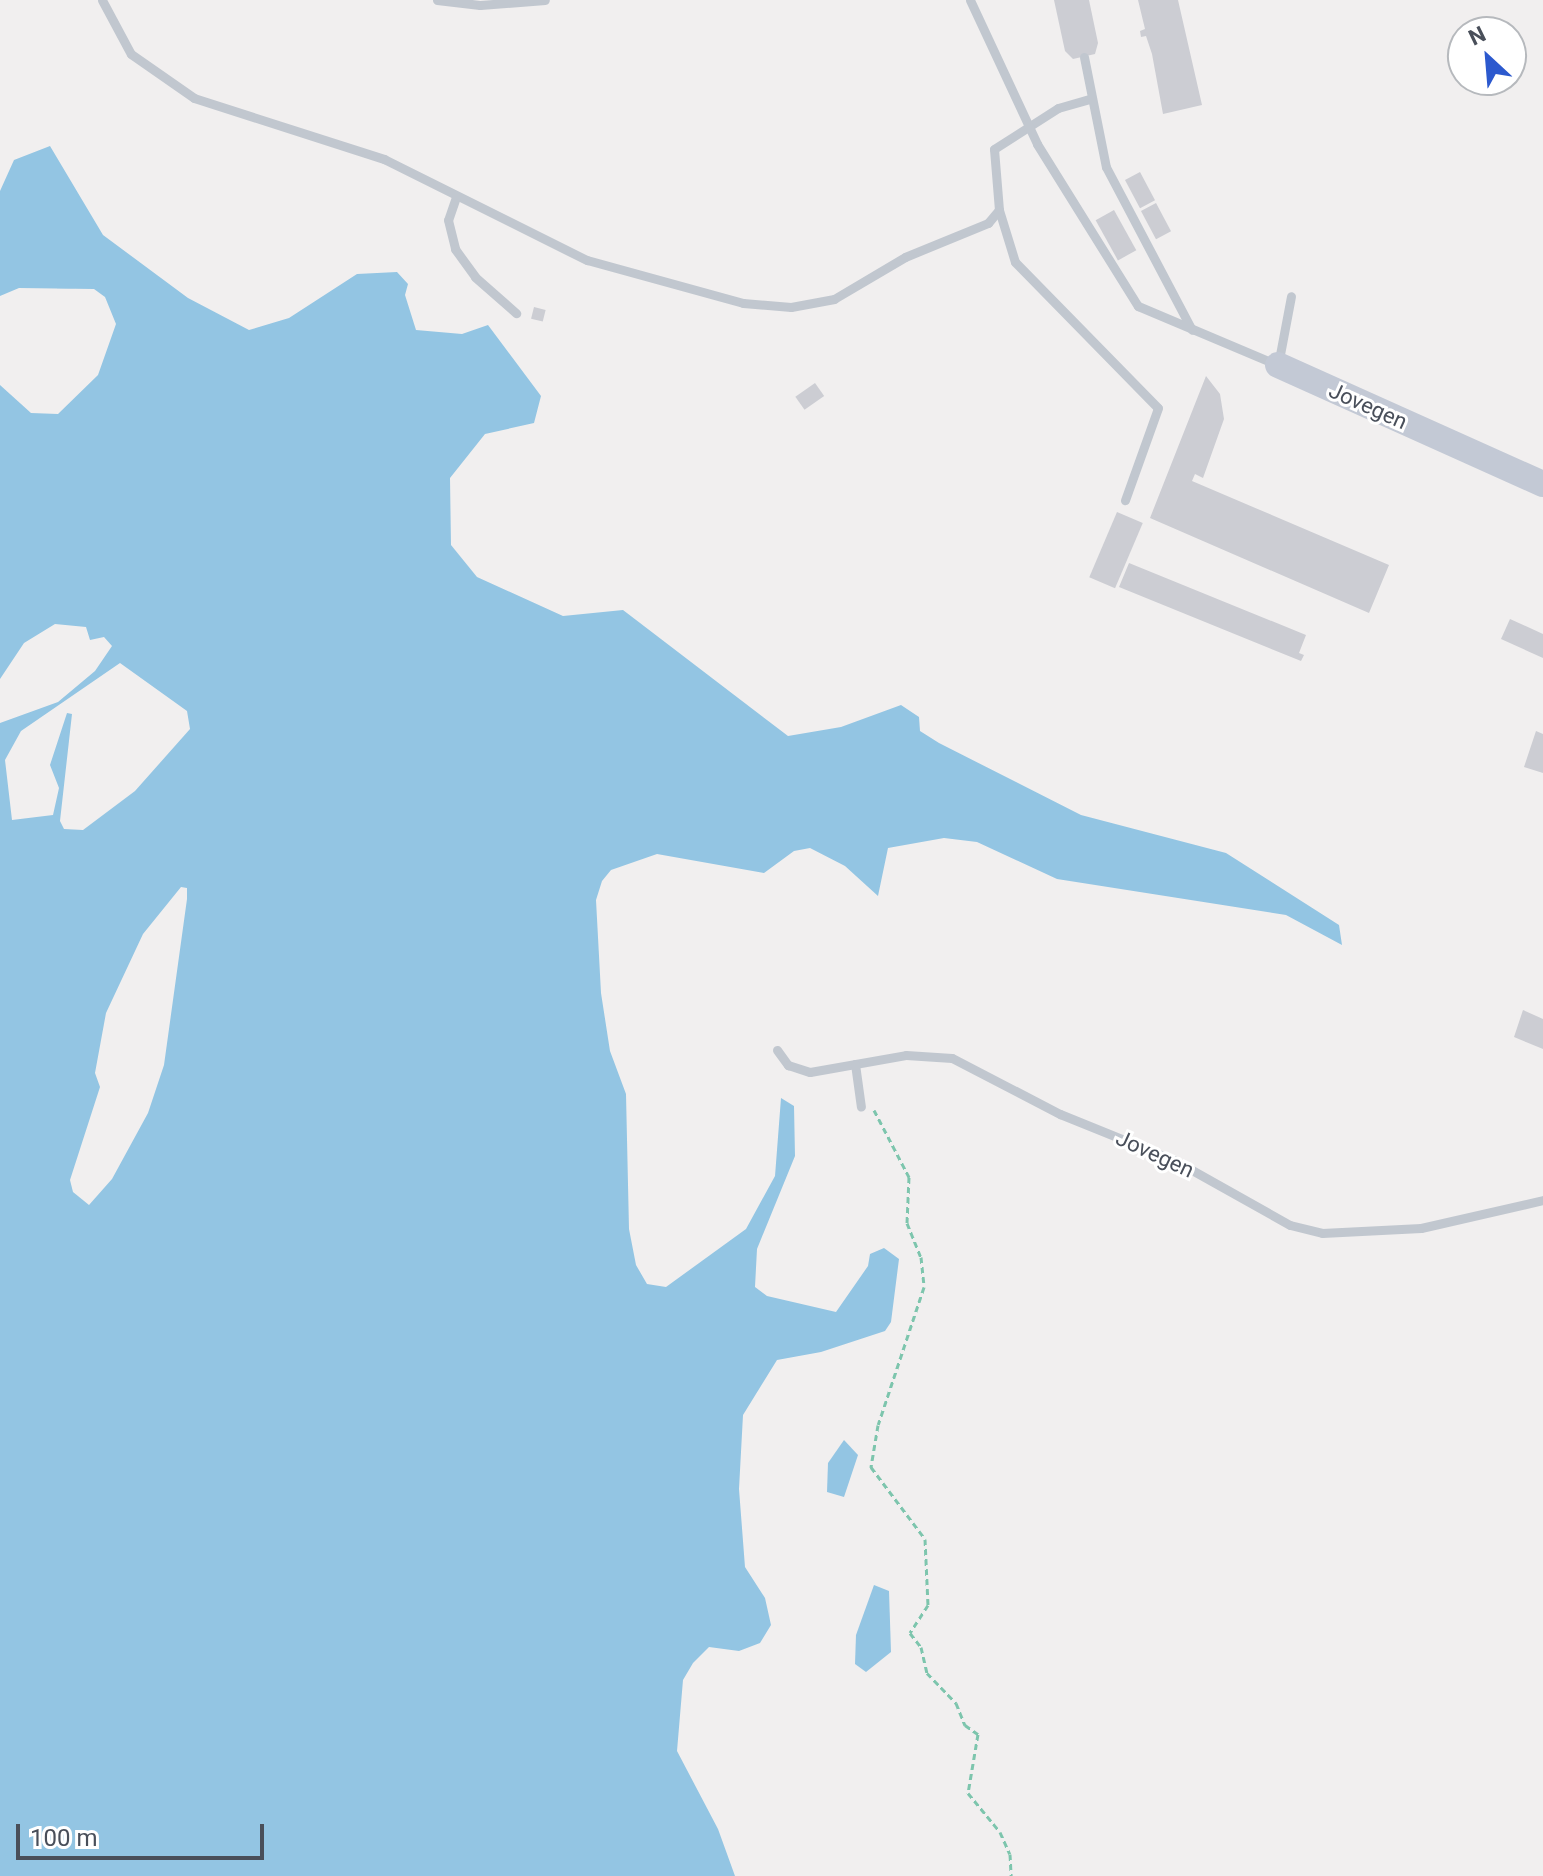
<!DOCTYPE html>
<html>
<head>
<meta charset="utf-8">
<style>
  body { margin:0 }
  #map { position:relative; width:1543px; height:1876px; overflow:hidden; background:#f1efef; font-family:Roboto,sans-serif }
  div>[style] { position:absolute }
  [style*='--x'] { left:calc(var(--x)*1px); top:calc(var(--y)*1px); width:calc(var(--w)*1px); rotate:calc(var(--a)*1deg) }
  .water>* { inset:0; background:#93c5e3 }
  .building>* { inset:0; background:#cccdd3; transform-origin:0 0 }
  .path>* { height:3px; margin-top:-1.5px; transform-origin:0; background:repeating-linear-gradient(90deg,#7dc5ad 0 6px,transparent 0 10px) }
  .lane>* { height:9px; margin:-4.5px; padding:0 4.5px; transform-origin:4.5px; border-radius:4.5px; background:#c1c7cf }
  .secondary>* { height:26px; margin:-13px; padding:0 13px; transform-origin:13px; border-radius:13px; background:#c3c9d5 }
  span { translate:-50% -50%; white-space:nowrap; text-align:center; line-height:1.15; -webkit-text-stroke:6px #fff; paint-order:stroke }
  .street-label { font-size:22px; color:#494f5a }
  .north { position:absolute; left:1447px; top:16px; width:80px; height:80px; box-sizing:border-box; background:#fff; border:2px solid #b6b9bd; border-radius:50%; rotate:334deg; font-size:22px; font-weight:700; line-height:32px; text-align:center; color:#494f5a }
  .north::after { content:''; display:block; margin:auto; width:28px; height:36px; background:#2c59ce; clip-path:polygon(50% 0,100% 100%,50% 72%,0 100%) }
  .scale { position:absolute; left:16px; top:1824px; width:248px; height:36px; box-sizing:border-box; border:4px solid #494f5a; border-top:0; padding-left:10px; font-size:24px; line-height:28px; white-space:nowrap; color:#494f5a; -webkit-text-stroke:6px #fff; paint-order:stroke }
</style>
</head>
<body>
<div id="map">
  <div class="water">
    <i style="clip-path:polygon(evenodd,50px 146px,103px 235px,188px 298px,249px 330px,289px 318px,357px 274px,397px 272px,408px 284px,405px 295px,416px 330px,462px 334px,488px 325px,541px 396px,534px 423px,485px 434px,450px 478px,451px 545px,477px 577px,563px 616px,623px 610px,788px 736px,841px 727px,901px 705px,919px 717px,920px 731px,939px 743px,1081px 815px,1226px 853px,1339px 925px,1342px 945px,1286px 915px,1057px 879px,977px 842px,944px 838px,888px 848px,878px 896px,845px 866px,810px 848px,794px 851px,764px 873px,657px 854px,611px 870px,602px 881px,596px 900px,601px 993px,610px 1051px,626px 1094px,629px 1229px,636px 1265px,647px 1284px,666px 1287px,746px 1229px,775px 1176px,781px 1098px,794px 1106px,795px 1156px,757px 1249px,755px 1287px,767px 1296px,836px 1312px,868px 1266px,870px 1254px,884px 1248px,899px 1259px,891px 1322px,885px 1331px,821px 1352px,777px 1360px,743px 1415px,739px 1489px,745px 1567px,765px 1598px,771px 1625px,760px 1643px,739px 1651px,709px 1647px,693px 1663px,683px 1680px,677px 1751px,718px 1829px,735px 1876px,0 1876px,0 723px,58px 702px,95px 671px,112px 646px,104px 637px,90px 640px,86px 627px,55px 624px,24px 643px,0 679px,0 385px,31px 413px,58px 414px,98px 375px,116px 324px,105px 297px,94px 289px,19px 288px,0 296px,0 191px,14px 160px,50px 146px,120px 663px,187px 711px,190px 729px,135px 791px,83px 830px,64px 829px,60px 821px,72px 714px,67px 713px,50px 765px,59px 788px,53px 815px,12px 820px,5px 760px,21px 731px,120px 663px,50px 146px,181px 887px,187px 888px,187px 899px,164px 1065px,148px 1113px,112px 1179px,89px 1205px,73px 1192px,70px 1180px,100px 1087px,95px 1073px,106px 1013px,143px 934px,181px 887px)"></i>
    <i style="clip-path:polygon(844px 1440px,858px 1455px,844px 1497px,827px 1492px,828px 1463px)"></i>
    <i style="clip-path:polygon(874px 1585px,889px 1591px,891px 1652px,866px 1672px,855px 1664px,856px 1635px)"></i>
  </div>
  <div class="building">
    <i style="clip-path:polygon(1054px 0,1089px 0,1098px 43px,1095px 54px,1073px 59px,1065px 51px)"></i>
    <i style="clip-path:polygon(1138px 0,1178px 0,1202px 105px,1163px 114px,1152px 54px,1146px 36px,1141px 37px,1140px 31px,1145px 29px)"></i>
    <i style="left:1140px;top:172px;width:32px;height:17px;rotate:62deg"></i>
    <i style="left:1156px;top:203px;width:32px;height:17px;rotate:62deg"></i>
    <i style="left:1114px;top:210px;width:46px;height:21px;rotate:61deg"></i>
    <i style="left:534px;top:307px;width:12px;height:12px;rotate:14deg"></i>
    <i style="clip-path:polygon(1206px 376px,1220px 394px,1224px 419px,1203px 478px,1195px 474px,1192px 481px,1389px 565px,1369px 613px,1150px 518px)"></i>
    <i style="left:815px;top:383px;width:16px;height:24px;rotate:55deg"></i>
    <i style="left:1117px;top:512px;width:28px;height:71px;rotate:23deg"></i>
    <i style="clip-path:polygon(1129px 563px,1306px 635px,1299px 653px,1304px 655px,1301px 661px,1119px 587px)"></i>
    <i style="clip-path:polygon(1510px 619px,1543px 634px,1543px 658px,1501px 639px)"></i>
    <i style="clip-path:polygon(1536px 731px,1543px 734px,1543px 773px,1524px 767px)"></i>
    <i style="clip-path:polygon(1523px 1010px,1543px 1019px,1543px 1049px,1514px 1037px)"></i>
  </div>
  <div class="path">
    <i style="--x:874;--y:1110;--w:76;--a:62.4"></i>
    <i style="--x:909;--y:1177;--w:46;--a:92.5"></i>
    <i style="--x:907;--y:1223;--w:37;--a:68"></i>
    <i style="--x:921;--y:1257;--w:30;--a:84"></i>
    <i style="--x:924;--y:1287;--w:145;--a:108.4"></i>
    <i style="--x:878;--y:1425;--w:43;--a:99.5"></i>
    <i style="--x:871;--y:1467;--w:90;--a:53.1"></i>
    <i style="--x:925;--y:1539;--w:66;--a:87.4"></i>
    <i style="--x:928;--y:1605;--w:33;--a:123"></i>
    <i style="--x:910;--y:1633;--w:18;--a:52"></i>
    <i style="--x:921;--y:1647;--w:27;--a:77"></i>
    <i style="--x:927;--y:1673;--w:42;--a:46"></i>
    <i style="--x:956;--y:1703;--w:24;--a:68"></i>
    <i style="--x:965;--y:1725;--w:16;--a:35"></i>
    <i style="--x:978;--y:1734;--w:60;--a:99.6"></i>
    <i style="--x:968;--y:1793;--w:50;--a:50.6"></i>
    <i style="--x:1000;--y:1832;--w:24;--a:66"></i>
    <i style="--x:1010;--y:1854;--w:22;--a:87"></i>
  </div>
  <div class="lane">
    <i style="--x:102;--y:0;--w:61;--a:61.8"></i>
    <i style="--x:131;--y:54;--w:77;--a:34.9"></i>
    <i style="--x:194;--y:98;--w:200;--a:17.8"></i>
    <i style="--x:384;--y:159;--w:227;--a:26.5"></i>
    <i style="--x:587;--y:260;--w:162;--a:15.4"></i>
    <i style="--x:743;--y:303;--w:48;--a:4.8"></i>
    <i style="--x:791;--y:307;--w:44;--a:-10.5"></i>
    <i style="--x:834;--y:299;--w:82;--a:-30.6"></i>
    <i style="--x:905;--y:257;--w:90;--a:-22.3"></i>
    <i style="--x:988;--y:223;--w:17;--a:-50"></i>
    <i style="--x:999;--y:210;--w:61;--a:-94.7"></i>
    <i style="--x:994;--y:149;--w:76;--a:-32.6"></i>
    <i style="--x:1058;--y:108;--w:35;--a:-16"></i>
    <i style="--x:437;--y:0;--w:43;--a:6.6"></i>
    <i style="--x:480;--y:5;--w:65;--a:-4.4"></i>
    <i style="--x:970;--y:0;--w:159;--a:65"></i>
    <i style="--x:1037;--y:144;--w:191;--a:58.1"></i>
    <i style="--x:1138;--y:306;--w:152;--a:22.9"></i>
    <i style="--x:1278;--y:365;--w:70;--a:-79.3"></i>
    <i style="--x:1084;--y:57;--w:112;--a:78.7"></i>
    <i style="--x:1106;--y:167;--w:184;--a:62.2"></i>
    <i style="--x:456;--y:197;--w:24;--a:109"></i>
    <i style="--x:448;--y:220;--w:30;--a:76"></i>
    <i style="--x:455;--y:249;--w:34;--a:54"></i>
    <i style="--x:475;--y:277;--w:55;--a:41.3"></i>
    <i style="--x:999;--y:210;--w:54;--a:72.9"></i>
    <i style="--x:1015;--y:262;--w:204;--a:45.6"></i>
    <i style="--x:1158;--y:408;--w:98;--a:109.7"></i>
    <i style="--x:777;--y:1050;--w:19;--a:54"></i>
    <i style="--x:788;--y:1065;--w:23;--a:18"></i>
    <i style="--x:810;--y:1072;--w:97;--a:-10"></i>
    <i style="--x:906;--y:1055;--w:46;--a:3.7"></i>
    <i style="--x:952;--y:1058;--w:122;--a:27.4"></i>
    <i style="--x:1060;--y:1114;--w:123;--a:22"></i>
    <i style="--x:1174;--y:1160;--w:133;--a:29.3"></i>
    <i style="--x:1290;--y:1225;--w:33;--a:14"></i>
    <i style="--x:1322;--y:1233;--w:99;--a:-2.9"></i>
    <i style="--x:1421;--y:1228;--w:125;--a:-12.9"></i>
    <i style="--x:855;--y:1064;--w:43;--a:82.1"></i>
  </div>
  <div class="secondary">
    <i style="--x:1278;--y:365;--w:290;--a:24.2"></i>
  </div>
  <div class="street-label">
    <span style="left:1368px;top:406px;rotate:24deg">Jovegen</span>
    <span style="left:1155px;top:1154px;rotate:25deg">Jovegen</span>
  </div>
  <div class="north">N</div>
  <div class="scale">100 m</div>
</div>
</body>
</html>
